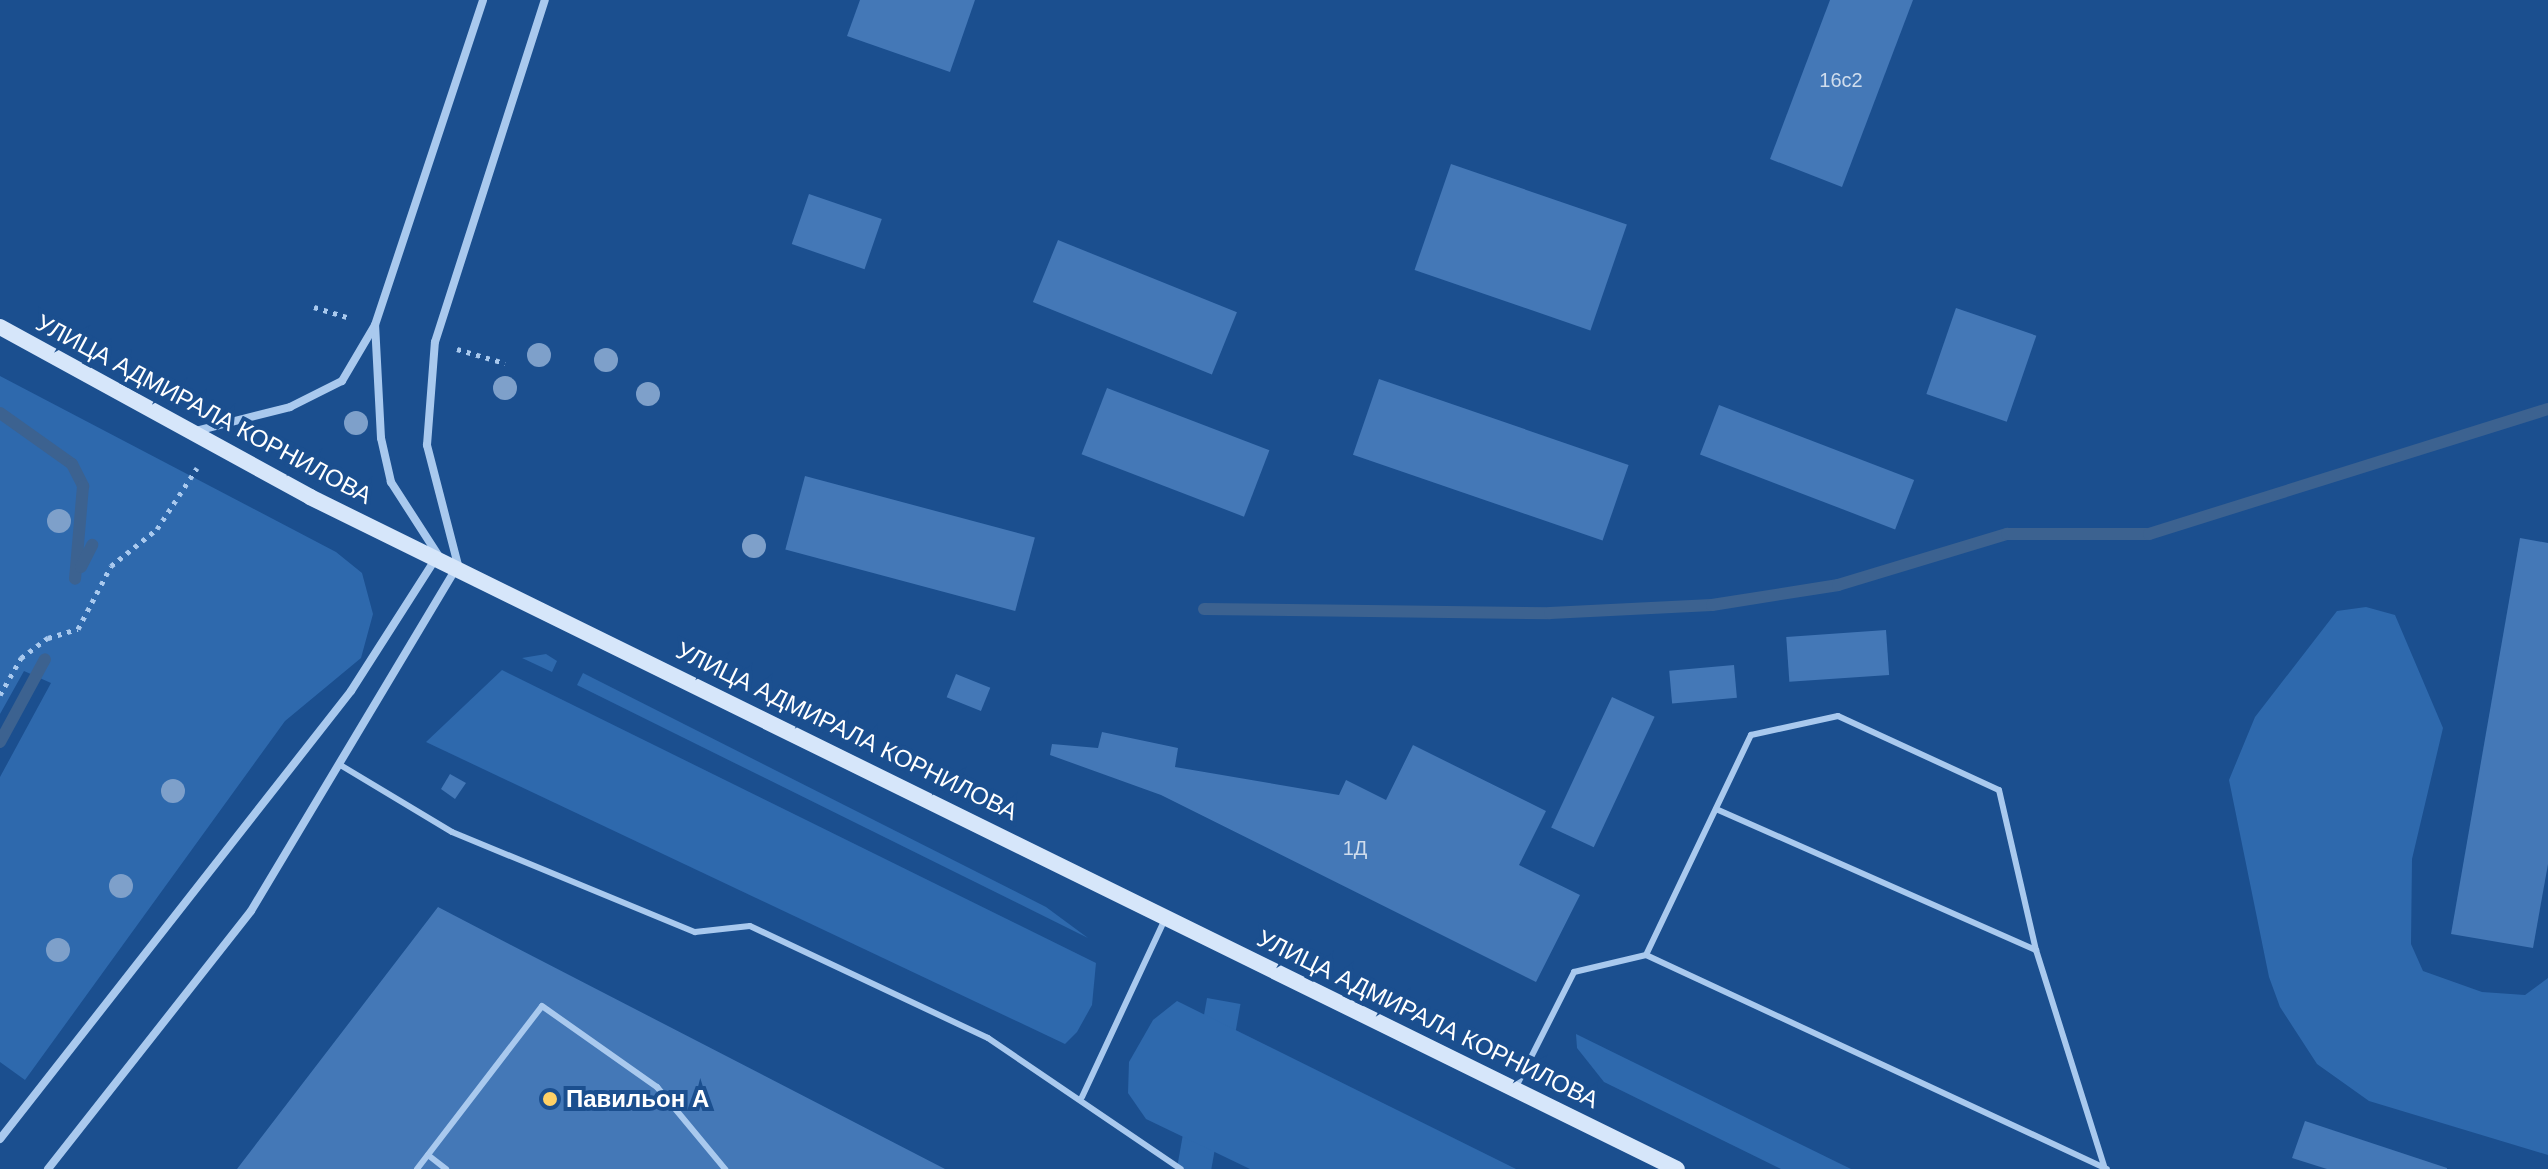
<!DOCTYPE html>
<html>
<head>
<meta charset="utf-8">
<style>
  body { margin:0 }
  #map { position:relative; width:2548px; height:1169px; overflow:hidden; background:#1b4f8f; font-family:Arial,sans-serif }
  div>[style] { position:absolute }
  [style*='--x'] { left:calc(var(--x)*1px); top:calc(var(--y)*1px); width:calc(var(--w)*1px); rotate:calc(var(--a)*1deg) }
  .green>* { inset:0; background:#2e69ad; transform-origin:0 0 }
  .stream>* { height:12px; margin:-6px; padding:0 6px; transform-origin:6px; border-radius:6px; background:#3c6290 }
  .building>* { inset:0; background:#4478b7; transform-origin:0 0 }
  .path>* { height:5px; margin-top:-2.5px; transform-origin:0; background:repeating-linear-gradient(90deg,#a9c9ee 0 4px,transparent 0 10px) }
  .lane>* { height:6px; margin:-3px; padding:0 3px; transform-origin:3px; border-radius:3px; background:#a9c9ee }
  .street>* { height:8px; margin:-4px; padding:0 4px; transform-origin:4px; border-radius:4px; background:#a9c9ee }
  .secondary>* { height:16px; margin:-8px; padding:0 8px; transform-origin:8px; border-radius:8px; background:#d6e6fa }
  .trees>* { width:24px; height:24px; margin:-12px; border-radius:50%; background:#7ea0ca }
  .dots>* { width:22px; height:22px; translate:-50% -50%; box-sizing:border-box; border:4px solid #1b4f8f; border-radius:50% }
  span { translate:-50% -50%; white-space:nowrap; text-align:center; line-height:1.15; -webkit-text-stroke:8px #1b4f8f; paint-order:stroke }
  .number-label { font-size:20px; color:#d0dded }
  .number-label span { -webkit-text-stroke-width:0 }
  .street-label { font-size:24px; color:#fff }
  .poi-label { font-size:24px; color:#fff; font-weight:700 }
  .left { translate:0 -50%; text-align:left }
</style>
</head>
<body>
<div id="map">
  <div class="green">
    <i style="clip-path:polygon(0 376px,336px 552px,362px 573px,373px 614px,361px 658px,285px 721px,25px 1080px,0 1062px,0 777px,51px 683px,24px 671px,0 714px)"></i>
    <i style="clip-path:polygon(2366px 607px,2395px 615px,2443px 728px,2412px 859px,2411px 944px,2423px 971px,2482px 992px,2525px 995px,2548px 978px,2548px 1155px,2369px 1101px,2317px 1064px,2280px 1007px,2269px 977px,2229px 780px,2255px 717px,2337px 611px)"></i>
    <i style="clip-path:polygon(546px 654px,557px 661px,552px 672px,522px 658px)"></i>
    <i style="clip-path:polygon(502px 670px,1096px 963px,1092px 1005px,1077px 1032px,1065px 1044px,426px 742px)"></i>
    <i style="clip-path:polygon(583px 673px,1046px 907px,1088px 938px,577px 685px)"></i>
    <i style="left:1207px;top:998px;width:34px;height:386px;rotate:10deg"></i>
    <i style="clip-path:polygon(1177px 1001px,1516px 1169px,1250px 1169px,1146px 1119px,1128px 1093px,1129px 1062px,1153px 1020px)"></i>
    <i style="clip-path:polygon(1576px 1034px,1851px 1169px,1781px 1169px,1604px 1082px,1577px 1048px)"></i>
  </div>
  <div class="stream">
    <i style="--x:0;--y:413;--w:88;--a:35.3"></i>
    <i style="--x:72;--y:464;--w:25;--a:63"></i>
    <i style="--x:83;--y:486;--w:93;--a:94.9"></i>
    <i style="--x:81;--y:567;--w:25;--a:-63"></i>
    <i style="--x:1204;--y:609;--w:346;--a:0.7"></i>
    <i style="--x:1550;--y:613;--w:162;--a:-2.8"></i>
    <i style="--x:1712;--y:605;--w:128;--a:-9"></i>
    <i style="--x:1838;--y:585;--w:177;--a:-16.8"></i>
    <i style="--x:2007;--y:534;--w:142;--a:0"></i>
    <i style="--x:2149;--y:534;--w:418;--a:-17.4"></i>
    <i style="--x:0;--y:742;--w:94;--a:-61.5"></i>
  </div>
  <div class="building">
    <i style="clip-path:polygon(860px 0,975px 0,950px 72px,847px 36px)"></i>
    <i style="clip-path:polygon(1830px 0,1913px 0,1842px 187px,1770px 159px)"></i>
    <i style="left:1451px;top:164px;width:186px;height:112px;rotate:19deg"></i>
    <i style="left:809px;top:194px;width:77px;height:53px;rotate:19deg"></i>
    <i style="left:1058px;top:240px;width:193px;height:67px;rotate:22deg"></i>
    <i style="left:1956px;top:308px;width:85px;height:91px;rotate:19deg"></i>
    <i style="left:1379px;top:379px;width:264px;height:80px;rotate:19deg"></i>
    <i style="left:1107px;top:388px;width:174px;height:71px;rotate:21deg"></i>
    <i style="left:1719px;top:405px;width:209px;height:53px;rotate:21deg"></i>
    <i style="left:805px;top:476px;width:238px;height:76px;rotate:15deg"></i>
    <i style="clip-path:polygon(2520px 538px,2548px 543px,2548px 864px,2533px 948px,2451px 934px)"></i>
    <i style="left:1886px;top:630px;width:45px;height:100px;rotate:86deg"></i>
    <i style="left:1734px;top:665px;width:33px;height:65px;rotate:85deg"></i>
    <i style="left:956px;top:674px;width:37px;height:25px;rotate:22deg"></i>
    <i style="left:1612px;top:697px;width:47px;height:144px;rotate:25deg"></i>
    <i style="clip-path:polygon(1102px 732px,1178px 748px,1175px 767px,1339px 795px,1346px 780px,1386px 800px,1413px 745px,1546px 811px,1519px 865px,1580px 895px,1536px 982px,1161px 795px,1050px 755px,1052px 744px,1098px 748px)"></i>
    <i style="clip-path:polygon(450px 774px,466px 783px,455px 799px,441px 789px)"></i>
    <i style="clip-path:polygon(438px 907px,511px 945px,945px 1169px,237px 1169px)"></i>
    <i style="clip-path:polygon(2305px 1121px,2447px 1168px,2447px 1169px,2327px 1169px,2292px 1158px)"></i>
  </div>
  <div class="path">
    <i style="--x:314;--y:307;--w:39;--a:17"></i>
    <i style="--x:457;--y:349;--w:50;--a:16.3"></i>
    <i style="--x:0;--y:695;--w:43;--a:-60.4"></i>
    <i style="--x:21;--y:658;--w:34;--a:-37"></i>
    <i style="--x:48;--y:638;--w:31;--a:-17"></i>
    <i style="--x:78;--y:629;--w:71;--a:-62.4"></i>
    <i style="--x:111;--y:566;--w:59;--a:-38.8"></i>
    <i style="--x:157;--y:529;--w:73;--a:-56.7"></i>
  </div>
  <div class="lane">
    <i style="--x:342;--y:766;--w:128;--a:31"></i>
    <i style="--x:452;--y:832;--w:263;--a:22.4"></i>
    <i style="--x:695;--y:932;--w:55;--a:-6.2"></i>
    <i style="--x:750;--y:926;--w:263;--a:25.2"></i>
    <i style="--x:988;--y:1038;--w:233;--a:34.2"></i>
    <i style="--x:1716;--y:809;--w:350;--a:23.8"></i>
    <i style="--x:2036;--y:950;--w:226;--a:72.5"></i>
    <i style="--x:1646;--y:955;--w:244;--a:-64.5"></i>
    <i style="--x:1751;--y:735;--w:89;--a:-12.3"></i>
    <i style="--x:1838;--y:716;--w:177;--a:24.7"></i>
    <i style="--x:1999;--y:790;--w:164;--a:77"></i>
    <i style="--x:1516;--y:1087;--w:129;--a:-63.2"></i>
    <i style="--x:1574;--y:972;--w:74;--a:-13.3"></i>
    <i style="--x:1646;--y:955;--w:508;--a:24.9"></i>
    <i style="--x:1082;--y:1097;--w:196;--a:-65"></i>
    <i style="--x:428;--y:1155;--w:23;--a:38"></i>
    <i style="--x:417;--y:1169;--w:205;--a:-52.5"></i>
    <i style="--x:542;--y:1006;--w:141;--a:35.2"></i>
    <i style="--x:657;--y:1087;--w:107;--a:50.3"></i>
  </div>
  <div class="street">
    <i style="--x:196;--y:431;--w:97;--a:-14.3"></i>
    <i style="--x:290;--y:407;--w:58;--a:-26.6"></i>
    <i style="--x:342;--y:381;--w:65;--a:-59.5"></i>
    <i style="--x:375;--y:325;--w:342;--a:-71.6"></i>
    <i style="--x:0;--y:1139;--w:569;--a:-51.92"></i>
    <i style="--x:351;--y:691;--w:161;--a:-57.4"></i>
    <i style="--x:438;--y:555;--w:87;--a:-122.8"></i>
    <i style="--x:391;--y:482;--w:45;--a:-102.8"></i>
    <i style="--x:381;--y:438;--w:113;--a:-93"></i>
    <i style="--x:48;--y:1169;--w:328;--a:-51.8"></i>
    <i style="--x:251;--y:911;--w:403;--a:-59.1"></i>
    <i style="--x:458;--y:565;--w:124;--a:-104.5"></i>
    <i style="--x:427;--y:445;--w:103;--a:-85.6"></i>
    <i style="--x:435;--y:342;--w:359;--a:-72.2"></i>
  </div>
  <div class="secondary">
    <i style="--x:0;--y:327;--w:354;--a:28.7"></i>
    <i style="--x:310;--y:497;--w:1523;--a:26.18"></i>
  </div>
  <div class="trees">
    <i style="left:539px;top:355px"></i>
    <i style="left:606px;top:360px"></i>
    <i style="left:505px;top:388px"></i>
    <i style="left:648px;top:394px"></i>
    <i style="left:356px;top:423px"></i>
    <i style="left:59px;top:521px"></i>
    <i style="left:754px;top:546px"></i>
    <i style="left:173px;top:791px"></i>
    <i style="left:121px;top:886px"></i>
    <i style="left:58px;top:950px"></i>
  </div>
  <div class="dots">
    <i style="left:550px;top:1099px;background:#ffd166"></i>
  </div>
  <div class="number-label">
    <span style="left:1841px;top:80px">16с2</span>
    <span style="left:1355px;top:848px">1Д</span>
  </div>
  <div class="street-label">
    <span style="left:204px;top:409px;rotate:28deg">УЛИЦА АДМИРАЛА КОРНИЛОВА</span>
    <span style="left:847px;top:731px;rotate:26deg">УЛИЦА АДМИРАЛА КОРНИЛОВА</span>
    <span style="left:1428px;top:1019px;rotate:26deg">УЛИЦА АДМИРАЛА КОРНИЛОВА</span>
  </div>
  <div class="poi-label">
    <span class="left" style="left:566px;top:1099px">Павильон А</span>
  </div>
</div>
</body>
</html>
